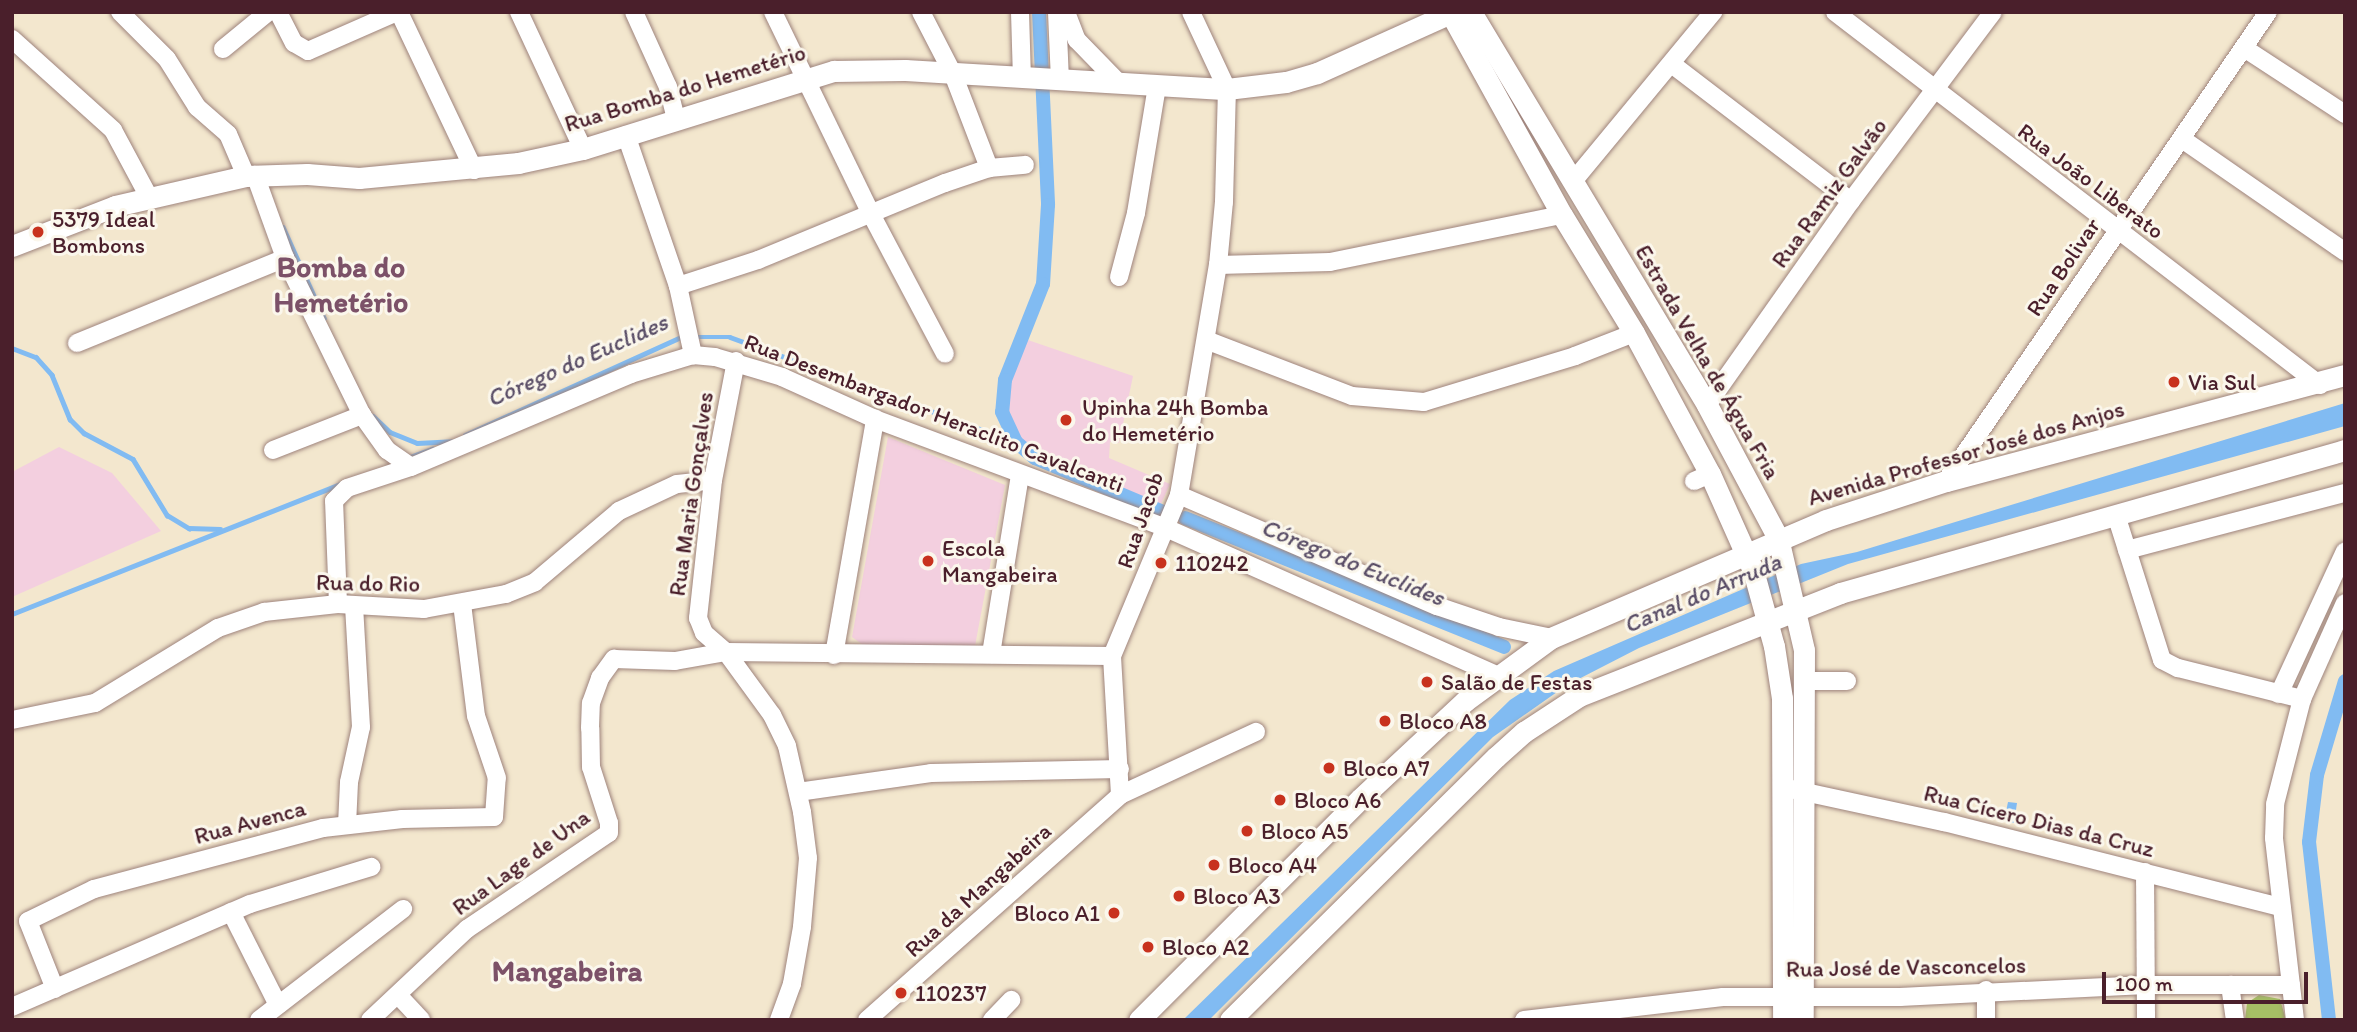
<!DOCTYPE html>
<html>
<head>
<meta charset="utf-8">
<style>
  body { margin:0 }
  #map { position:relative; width:2357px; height:1032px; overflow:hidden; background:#f3e7ce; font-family:Itim,sans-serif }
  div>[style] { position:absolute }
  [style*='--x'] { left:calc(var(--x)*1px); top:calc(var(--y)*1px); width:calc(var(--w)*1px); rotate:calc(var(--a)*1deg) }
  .built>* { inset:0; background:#f3cfdf }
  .green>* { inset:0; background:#a6bf65 }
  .water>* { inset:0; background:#81bbf2 }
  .stream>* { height:4.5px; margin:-2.25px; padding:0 2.25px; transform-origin:2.25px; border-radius:2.25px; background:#81bbf2 }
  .canal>* { height:14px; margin:-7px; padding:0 7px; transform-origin:7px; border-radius:7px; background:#81bbf2 }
  .roads { filter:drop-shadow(0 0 2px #9e837c) drop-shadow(0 0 2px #9e837c) }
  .minor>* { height:18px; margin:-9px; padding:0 9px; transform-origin:9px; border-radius:9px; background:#fff }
  .major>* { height:21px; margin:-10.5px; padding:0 10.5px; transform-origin:10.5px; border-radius:10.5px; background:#fff }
  .dots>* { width:19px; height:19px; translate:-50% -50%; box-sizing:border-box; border:4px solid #fbf7ec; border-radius:50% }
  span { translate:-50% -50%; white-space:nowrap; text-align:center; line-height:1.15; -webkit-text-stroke:6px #fbf7ec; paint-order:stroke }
  .street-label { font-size:23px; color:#4a1f2b }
  .poi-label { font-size:23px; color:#4a1f2b }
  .left { translate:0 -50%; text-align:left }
  .right { translate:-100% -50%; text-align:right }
  .water-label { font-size:24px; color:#5a4e67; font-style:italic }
  .district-label { font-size:30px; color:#7c5168; font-weight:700 }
  .frame { position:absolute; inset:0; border:14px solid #4a1f2b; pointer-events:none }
  .scale { position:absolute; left:2102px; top:972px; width:206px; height:32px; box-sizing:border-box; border:4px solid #4a1f2b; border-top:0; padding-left:9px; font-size:21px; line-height:24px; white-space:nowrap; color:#4a1f2b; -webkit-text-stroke:5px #fbf7ec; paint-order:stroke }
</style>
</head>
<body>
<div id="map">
  <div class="built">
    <i style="clip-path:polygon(1025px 339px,1133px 376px,1119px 443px,1110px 442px,1109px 458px,1170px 484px,1160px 506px,1060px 467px,1016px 438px,1005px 410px,1005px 392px)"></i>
    <i style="clip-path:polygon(888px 437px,1005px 485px,975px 646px,863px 645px,852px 637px)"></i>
    <i style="clip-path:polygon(59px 447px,112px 473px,161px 531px,12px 597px,12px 472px)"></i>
  </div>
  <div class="green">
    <i style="clip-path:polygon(2259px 995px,2280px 999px,2286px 1020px,2245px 1020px,2247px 1003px)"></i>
  </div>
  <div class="water">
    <i style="clip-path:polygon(2345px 403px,2345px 426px,1848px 564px,1639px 648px,1567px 685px,1493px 737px,1209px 1020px,1183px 1020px,1510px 700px,1554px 671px,1801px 564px,1857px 552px)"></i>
    <i style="clip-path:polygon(2008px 802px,2017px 803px,2014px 823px,2004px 821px)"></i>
  </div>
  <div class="stream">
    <i style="--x:283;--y:227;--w:100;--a:65.7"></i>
    <i style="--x:692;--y:337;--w:38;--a:0"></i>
    <i style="--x:730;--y:337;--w:305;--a:20.2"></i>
    <i style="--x:12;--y:348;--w:26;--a:21"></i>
    <i style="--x:36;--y:357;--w:24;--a:48"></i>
    <i style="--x:52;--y:375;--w:48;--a:67.8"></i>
    <i style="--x:70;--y:419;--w:20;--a:45"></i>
    <i style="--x:84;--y:433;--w:55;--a:28"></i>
    <i style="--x:133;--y:459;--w:66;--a:58.7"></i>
    <i style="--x:167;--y:515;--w:26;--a:31"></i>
    <i style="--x:189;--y:528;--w:31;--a:2"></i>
    <i style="--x:373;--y:416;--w:23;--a:43"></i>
    <i style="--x:390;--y:432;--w:29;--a:22"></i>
    <i style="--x:417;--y:443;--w:35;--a:-3"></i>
    <i style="--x:465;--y:435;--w:239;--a:-24.4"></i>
    <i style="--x:407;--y:458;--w:27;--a:-20"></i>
    <i style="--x:12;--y:614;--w:353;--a:-21.6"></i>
  </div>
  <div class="canal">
    <i style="--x:1039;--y:12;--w:193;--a:87.3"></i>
    <i style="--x:1048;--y:205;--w:79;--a:93.6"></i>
    <i style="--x:1043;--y:284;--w:103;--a:111.6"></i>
    <i style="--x:1005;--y:380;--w:32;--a:95"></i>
    <i style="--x:1002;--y:412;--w:33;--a:65"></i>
    <i style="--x:1016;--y:442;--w:25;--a:40"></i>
    <i style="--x:1035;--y:458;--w:137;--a:22.8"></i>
    <i style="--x:1185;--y:518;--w:344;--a:22"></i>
    <i style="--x:2329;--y:1020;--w:179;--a:-96.4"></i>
    <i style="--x:2309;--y:842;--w:67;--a:-83.2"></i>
    <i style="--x:2317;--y:775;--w:98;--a:-73.4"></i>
  </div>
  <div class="roads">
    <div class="minor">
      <i style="--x:120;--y:12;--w:66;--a:45"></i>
      <i style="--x:167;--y:59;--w:57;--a:58"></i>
      <i style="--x:197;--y:107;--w:41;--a:41.1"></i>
      <i style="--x:228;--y:134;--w:46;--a:66.8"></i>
      <i style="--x:278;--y:12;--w:35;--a:63"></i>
      <i style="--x:294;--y:43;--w:16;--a:30"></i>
      <i style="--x:308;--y:51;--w:97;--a:-23.7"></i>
      <i style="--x:399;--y:12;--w:175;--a:64.6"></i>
      <i style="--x:519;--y:12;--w:151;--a:65"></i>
      <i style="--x:634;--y:12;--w:82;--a:65.6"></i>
      <i style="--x:668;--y:87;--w:33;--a:76"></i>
      <i style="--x:773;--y:12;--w:225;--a:64.1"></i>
      <i style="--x:871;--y:214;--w:158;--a:62.1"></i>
      <i style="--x:921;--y:12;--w:70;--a:62.7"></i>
      <i style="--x:953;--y:74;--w:101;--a:69"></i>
      <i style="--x:1020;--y:12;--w:66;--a:88.3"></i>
      <i style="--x:1057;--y:12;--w:68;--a:87.5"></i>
      <i style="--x:1066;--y:12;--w:30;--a:69"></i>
      <i style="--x:1077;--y:40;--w:60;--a:45.7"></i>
      <i style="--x:1835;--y:12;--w:612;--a:37.56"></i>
      <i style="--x:12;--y:39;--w:136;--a:42"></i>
      <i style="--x:113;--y:130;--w:76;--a:61.8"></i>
      <i style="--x:2244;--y:48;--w:121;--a:33.2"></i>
      <i style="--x:223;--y:49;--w:58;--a:-39.4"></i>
      <i style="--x:1673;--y:65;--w:224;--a:37.4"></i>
      <i style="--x:626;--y:135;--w:160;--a:71"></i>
      <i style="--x:678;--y:286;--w:71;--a:77.7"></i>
      <i style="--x:2182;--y:139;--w:198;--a:34.7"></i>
      <i style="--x:255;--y:175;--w:88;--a:70.1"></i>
      <i style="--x:285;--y:258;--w:175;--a:63.9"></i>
      <i style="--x:362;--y:415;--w:43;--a:54.5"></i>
      <i style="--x:387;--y:450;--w:29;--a:35"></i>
      <i style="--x:411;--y:467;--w:239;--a:-22.9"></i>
      <i style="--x:631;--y:374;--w:65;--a:-17"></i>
      <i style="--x:693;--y:355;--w:22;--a:5"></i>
      <i style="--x:715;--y:357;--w:70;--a:16.6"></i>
      <i style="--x:782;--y:377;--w:102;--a:24.3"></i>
      <i style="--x:875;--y:419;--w:311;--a:20.5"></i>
      <i style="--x:1166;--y:528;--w:361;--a:24"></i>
      <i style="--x:1575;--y:179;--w:217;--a:-50.4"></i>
      <i style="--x:1218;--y:265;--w:112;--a:-1.5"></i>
      <i style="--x:1330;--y:262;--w:237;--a:-11.5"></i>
      <i style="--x:1119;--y:277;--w:66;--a:-75.1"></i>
      <i style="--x:1136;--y:213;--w:129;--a:-80.6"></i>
      <i style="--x:678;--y:286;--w:84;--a:-18"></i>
      <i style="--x:758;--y:260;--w:202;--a:-22.4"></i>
      <i style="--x:945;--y:183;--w:46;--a:-18.8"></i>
      <i style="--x:989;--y:168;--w:36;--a:-5"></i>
      <i style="--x:1206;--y:340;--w:156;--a:21"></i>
      <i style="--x:1352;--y:396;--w:72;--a:4.8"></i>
      <i style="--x:1424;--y:402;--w:158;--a:-16.9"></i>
      <i style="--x:1575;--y:356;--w:63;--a:-21.3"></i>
      <i style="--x:77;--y:343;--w:225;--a:-22.2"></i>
      <i style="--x:736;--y:361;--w:121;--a:100.9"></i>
      <i style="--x:713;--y:480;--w:139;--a:96.2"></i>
      <i style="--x:698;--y:618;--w:16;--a:68"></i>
      <i style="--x:704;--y:633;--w:29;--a:41"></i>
      <i style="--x:726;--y:652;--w:78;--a:53.9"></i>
      <i style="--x:772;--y:715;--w:34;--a:64"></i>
      <i style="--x:787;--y:746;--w:68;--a:77.2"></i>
      <i style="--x:802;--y:812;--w:46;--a:82.6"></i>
      <i style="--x:808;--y:858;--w:69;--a:95"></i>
      <i style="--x:802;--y:927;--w:58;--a:100"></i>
      <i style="--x:792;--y:984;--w:38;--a:110"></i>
      <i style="--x:1707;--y:405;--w:250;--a:-54.8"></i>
      <i style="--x:1851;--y:201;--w:236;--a:-53.1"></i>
      <i style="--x:273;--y:450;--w:96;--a:-21.5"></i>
      <i style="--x:1694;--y:481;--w:17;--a:-24"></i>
      <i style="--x:1946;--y:481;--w:569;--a:-55.53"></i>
      <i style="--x:1179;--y:495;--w:281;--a:23.3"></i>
      <i style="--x:1437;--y:606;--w:65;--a:18.7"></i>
      <i style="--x:1499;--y:627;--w:53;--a:11.9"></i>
      <i style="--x:2116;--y:515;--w:152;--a:72.4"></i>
      <i style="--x:2162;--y:660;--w:18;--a:27"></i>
      <i style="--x:2178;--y:668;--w:128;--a:14"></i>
      <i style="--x:2127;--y:550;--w:225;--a:-14.7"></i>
      <i style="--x:338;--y:604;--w:103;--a:-92.2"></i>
      <i style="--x:334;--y:501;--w:18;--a:-45"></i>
      <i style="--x:347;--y:488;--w:67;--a:-18.2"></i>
      <i style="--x:991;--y:654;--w:182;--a:-80.8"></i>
      <i style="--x:834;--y:655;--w:240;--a:-80.1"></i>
      <i style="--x:1805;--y:681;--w:42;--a:0"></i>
      <i style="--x:2279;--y:694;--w:157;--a:-65.2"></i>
      <i style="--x:12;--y:720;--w:85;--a:-11.6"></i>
      <i style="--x:95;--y:703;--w:144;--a:-31.4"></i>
      <i style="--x:218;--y:628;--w:49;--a:-19.2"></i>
      <i style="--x:264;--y:612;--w:74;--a:-6.2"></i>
      <i style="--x:338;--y:604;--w:86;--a:3.3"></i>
      <i style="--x:424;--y:609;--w:83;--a:-10.4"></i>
      <i style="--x:506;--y:594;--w:31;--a:-22"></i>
      <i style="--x:535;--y:582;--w:110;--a:-40.2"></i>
      <i style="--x:619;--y:511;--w:64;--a:-25"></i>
      <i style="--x:677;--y:484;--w:36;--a:-6"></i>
      <i style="--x:1791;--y:789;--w:157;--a:12.2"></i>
      <i style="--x:1944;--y:822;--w:348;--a:14.2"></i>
      <i style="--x:798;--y:792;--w:134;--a:-8.1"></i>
      <i style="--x:931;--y:773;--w:189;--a:-1.2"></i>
      <i style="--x:1120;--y:795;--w:139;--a:-93.3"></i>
      <i style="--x:1112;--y:656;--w:174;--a:-67.4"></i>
      <i style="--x:1179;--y:495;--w:233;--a:-80.4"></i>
      <i style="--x:1218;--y:265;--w:63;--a:-84.6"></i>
      <i style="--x:1224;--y:202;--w:113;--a:-88.5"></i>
      <i style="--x:1227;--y:89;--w:85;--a:-115.1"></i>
      <i style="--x:347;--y:825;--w:43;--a:-87.3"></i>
      <i style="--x:349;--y:782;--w:56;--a:-77.7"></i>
      <i style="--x:361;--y:727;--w:120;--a:-93.3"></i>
      <i style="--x:2145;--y:872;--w:148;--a:89.6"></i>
      <i style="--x:231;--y:912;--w:104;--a:63.2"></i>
      <i style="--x:2230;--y:985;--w:35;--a:82"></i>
      <i style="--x:55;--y:989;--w:73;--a:-111.7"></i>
      <i style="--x:28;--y:921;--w:73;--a:-25.9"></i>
      <i style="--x:94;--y:889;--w:237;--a:-14.9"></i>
      <i style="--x:323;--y:828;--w:80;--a:-6.5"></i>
      <i style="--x:402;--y:819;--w:92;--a:-1.2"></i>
      <i style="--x:494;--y:817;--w:39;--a:-86"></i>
      <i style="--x:497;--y:778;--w:65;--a:-108.7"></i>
      <i style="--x:476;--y:716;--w:114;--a:-97.1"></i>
      <i style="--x:1986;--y:990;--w:30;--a:90"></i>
      <i style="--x:398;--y:995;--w:34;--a:47"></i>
      <i style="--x:12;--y:1007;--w:259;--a:-23.4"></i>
      <i style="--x:250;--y:904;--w:127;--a:-17"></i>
      <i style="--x:259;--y:1020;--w:182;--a:-37.6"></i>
      <i style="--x:370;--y:1020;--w:133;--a:-43.2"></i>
      <i style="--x:467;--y:929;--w:171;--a:-34.1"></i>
      <i style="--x:609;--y:833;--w:10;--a:-90"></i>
      <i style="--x:609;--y:823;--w:59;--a:-107.8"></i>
      <i style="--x:591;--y:767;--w:39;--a:-91"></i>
      <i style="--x:590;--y:728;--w:25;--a:-88"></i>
      <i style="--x:591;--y:703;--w:27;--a:-70"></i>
      <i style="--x:600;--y:678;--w:24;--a:-54"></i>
      <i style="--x:614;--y:659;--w:61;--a:1.9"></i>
      <i style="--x:675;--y:661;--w:52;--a:-10"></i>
      <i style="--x:726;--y:652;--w:386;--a:0.6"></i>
      <i style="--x:867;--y:1020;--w:339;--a:-41.6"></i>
      <i style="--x:1120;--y:795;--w:150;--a:-24.9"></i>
      <i style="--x:992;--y:1020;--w:28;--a:-46"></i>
      <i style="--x:1524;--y:1020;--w:200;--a:-6.6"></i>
      <i style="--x:1723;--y:997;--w:177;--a:0"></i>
      <i style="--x:1900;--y:997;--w:246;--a:-2.8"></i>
      <i style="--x:2146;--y:985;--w:145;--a:0"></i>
      <i style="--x:2295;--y:1020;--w:183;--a:-96.6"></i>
      <i style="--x:2274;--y:838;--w:34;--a:-88"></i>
      <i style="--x:2275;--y:804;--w:108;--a:-75.6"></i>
      <i style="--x:2302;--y:699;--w:105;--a:-65.9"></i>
    </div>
    <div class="major">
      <i style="--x:1471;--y:12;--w:458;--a:59"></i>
      <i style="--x:1707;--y:405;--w:151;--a:61.9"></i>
      <i style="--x:1778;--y:538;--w:115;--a:76.9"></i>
      <i style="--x:1804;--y:650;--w:370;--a:90.2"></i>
      <i style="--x:1452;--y:16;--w:227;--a:61.1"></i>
      <i style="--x:1562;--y:215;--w:138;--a:58.6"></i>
      <i style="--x:1634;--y:333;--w:160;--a:61.7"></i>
      <i style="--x:1710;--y:474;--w:105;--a:65.9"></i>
      <i style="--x:1753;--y:570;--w:79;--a:74.6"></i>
      <i style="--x:1774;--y:646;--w:53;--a:81.3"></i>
      <i style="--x:1782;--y:698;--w:322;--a:89.8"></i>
      <i style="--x:12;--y:246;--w:110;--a:-21.2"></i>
      <i style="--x:115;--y:206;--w:134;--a:-12.9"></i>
      <i style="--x:246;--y:176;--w:61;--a:-1.9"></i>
      <i style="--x:307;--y:174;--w:52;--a:4.4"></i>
      <i style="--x:359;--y:178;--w:160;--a:-5.4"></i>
      <i style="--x:518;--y:163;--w:66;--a:-12.2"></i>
      <i style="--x:583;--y:149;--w:263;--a:-17.3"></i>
      <i style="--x:834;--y:71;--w:71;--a:-0.8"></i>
      <i style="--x:905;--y:70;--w:323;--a:3.4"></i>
      <i style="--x:1227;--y:89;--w:59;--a:-6.8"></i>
      <i style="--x:1286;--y:82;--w:32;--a:-16"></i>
      <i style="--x:1317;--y:73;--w:139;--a:-24.2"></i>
      <i style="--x:1139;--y:1020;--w:313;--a:-45"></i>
      <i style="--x:1360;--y:799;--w:144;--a:-43"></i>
      <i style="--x:1465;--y:701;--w:107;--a:-36.2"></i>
      <i style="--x:1551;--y:638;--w:299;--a:-23.2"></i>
      <i style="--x:1826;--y:520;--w:126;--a:-18"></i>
      <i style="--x:1946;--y:481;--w:413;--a:-14.9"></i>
      <i style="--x:1230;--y:1020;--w:374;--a:-44.7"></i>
      <i style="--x:1496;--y:757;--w:38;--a:-42"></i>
      <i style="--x:1524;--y:732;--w:66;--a:-33.2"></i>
      <i style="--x:1579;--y:696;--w:281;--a:-21.5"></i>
      <i style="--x:1840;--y:593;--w:525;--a:-15.81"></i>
    </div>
  </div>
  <div class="dots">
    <i style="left:38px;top:232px;background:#c8321e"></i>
    <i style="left:2174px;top:382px;background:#c8321e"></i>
    <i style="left:1066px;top:420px;background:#c8321e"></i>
    <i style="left:928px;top:561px;background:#c8321e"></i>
    <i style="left:1161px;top:563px;background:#c8321e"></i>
    <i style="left:1427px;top:682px;background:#c8321e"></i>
    <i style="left:1385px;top:721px;background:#c8321e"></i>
    <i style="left:1329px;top:768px;background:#c8321e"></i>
    <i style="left:1280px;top:800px;background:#c8321e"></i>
    <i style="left:1247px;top:831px;background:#c8321e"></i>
    <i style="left:1214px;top:865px;background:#c8321e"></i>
    <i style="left:1179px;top:896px;background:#c8321e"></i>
    <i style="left:1114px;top:913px;background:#c8321e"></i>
    <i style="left:1148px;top:947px;background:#c8321e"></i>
    <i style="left:901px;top:993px;background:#c8321e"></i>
  </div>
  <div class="street-label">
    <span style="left:685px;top:88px;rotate:-17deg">Rua Bomba do Hemetério</span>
    <span style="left:2091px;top:181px;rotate:37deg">Rua João Liberato</span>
    <span style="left:1829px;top:193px;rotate:-54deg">Rua Ramiz Galvão</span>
    <span style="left:2063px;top:267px;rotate:-56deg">Rua Bolivar</span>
    <span style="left:1708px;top:362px;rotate:60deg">Estrada Velha de Água Fria</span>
    <span style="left:934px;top:413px;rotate:21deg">Rua Desembargador Heraclito Cavalcanti</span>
    <span style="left:1966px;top:453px;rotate:-16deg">Avenida Professor José dos Anjos</span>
    <span style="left:691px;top:494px;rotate:-82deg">Rua Maria Gonçalves</span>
    <span style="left:1140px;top:520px;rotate:-71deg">Rua Jacob</span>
    <span style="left:368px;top:583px;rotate:1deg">Rua do Rio</span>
    <span style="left:2039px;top:821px;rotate:14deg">Rua Cícero Dias da Cruz</span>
    <span style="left:250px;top:822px;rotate:-15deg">Rua Avenca</span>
    <span style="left:521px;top:862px;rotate:-36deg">Rua Lage de Una</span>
    <span style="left:978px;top:890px;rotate:-42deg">Rua da Mangabeira</span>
    <span style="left:1906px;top:967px;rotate:-1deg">Rua José de Vasconcelos</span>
  </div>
  <div class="poi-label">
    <span class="left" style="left:52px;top:232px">5379 Ideal<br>Bombons</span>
    <span class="left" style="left:2188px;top:382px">Via Sul</span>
    <span class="left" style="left:1082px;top:420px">Upinha 24h Bomba<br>do Hemetério</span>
    <span class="left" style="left:942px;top:561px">Escola<br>Mangabeira</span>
    <span class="left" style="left:1175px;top:563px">110242</span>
    <span class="left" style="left:1441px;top:682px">Salão de Festas</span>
    <span class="left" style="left:1399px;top:721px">Bloco A8</span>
    <span class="left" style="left:1343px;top:768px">Bloco A7</span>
    <span class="left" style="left:1294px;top:800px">Bloco A6</span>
    <span class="left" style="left:1261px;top:831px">Bloco A5</span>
    <span class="left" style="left:1228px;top:865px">Bloco A4</span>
    <span class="left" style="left:1193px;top:896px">Bloco A3</span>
    <span class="right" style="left:1100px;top:913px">Bloco A1</span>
    <span class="left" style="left:1162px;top:947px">Bloco A2</span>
    <span class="left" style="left:915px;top:993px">110237</span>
  </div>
  <div class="water-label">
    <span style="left:577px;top:360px;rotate:-24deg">Córego do Euclides</span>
    <span style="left:1353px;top:562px;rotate:22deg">Córego do Euclides</span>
    <span style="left:1702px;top:593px;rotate:-23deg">Canal do Arruda</span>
  </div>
  <div class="district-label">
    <span style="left:341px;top:284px">Bomba do<br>Hemetério</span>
    <span style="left:567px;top:971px">Mangabeira</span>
  </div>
  <div class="frame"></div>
  <div class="scale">100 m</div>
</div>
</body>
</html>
